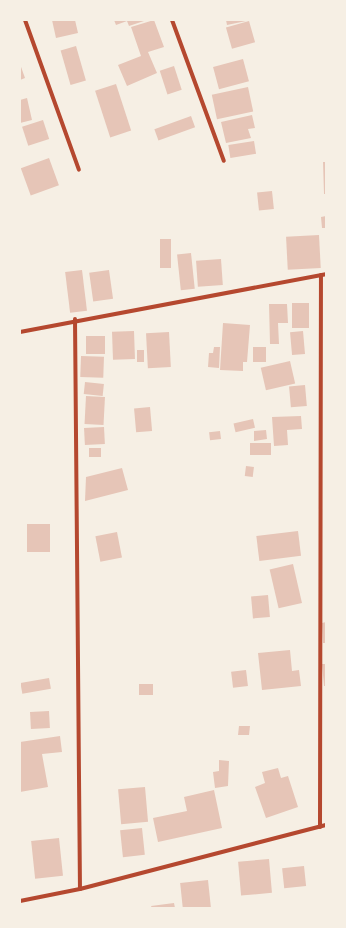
<!DOCTYPE html>
<style>
body{margin:0}
#map{position:relative;width:346px;height:928px;overflow:hidden;background:#f6efe4;font-family:"Source Sans 3",sans-serif}
div>[style]{position:absolute}
[style*='--x']{left:calc(var(--x)*1px);top:calc(var(--y)*1px);width:calc(var(--w)*1px);rotate:calc(var(--a)*1deg)}
.building>*{inset:0;background:#e6c5b7;transform-origin:0 0}
.minor>*{height:4px;margin:-2px;padding:0 2px;transform-origin:2px;border-radius:2px;background:#b5482f}
span{translate:-50% -50%;white-space:nowrap;text-align:center;line-height:1.15;-webkit-text-stroke:4px #f6efe4;paint-order:stroke}
.frame{position:absolute;inset:0;border:21px solid #f6efe4;pointer-events:none}
</style>
<div id="map">
<div class="building">
<i style="clip-path:polygon(52px 20px,75px 20px,78px 33px,56px 38px)"></i>
<i style="clip-path:polygon(114px 20px,147px 20px,129px 26px,127px 21px,116px 25px)"></i>
<i style="clip-path:polygon(154px 20px,164px 47px,148px 52px,157px 73px,127px 86px,118px 65px,141px 56px,131px 27px)"></i>
<i style="clip-path:polygon(226px 20px,246px 20px,246px 21px,227px 25px)"></i>
<i style="left:249px;top:21px;width:22px;height:24px;rotate:74deg"></i>
<i style="left:76px;top:46px;width:36px;height:16px;rotate:74deg"></i>
<i style="left:243px;top:59px;width:23px;height:31px;rotate:75deg"></i>
<i style="clip-path:polygon(20px 64px,25px 78px,20px 80px)"></i>
<i style="left:174px;top:66px;width:25px;height:15px;rotate:72deg"></i>
<i style="left:116px;top:84px;width:49px;height:22px;rotate:72deg"></i>
<i style="left:248px;top:87px;width:25px;height:37px;rotate:78deg"></i>
<i style="clip-path:polygon(27px 98px,32px 120px,20px 123px,20px 100px)"></i>
<i style="clip-path:polygon(252px 115px,255px 128px,248px 129px,251px 138px,226px 143px,221px 122px)"></i>
<i style="left:191px;top:116px;width:12px;height:39px;rotate:70deg"></i>
<i style="left:43px;top:120px;width:20px;height:22px;rotate:72deg"></i>
<i style="left:254px;top:141px;width:13px;height:26px;rotate:81deg"></i>
<i style="left:49px;top:158px;width:29px;height:30px;rotate:70deg"></i>
<i style="clip-path:polygon(323px 162px,326px 162px,326px 194px,324px 194px)"></i>
<i style="left:272px;top:191px;width:18px;height:15px;rotate:84deg"></i>
<i style="clip-path:polygon(326px 216px,326px 228px,322px 228px,321px 217px)"></i>
<i style="left:319px;top:235px;width:33px;height:33px;rotate:87deg"></i>
<i style="left:160px;top:239px;width:11px;height:29px"></i>
<i style="left:191px;top:253px;width:36px;height:14px;rotate:84deg"></i>
<i style="left:221px;top:259px;width:26px;height:25px;rotate:86deg"></i>
<i style="left:82px;top:270px;width:41px;height:17px;rotate:83deg"></i>
<i style="left:109px;top:270px;width:29px;height:20px;rotate:82deg"></i>
<i style="left:292px;top:303px;width:17px;height:25px"></i>
<i style="clip-path:polygon(269px 304px,287px 304px,288px 323px,278px 323px,279px 344px,270px 344px)"></i>
<i style="clip-path:polygon(223px 323px,250px 325px,247px 362px,243px 362px,243px 371px,220px 370px)"></i>
<i style="left:134px;top:331px;width:28px;height:22px;rotate:88deg"></i>
<i style="left:303px;top:331px;width:23px;height:13px;rotate:85deg"></i>
<i style="left:169px;top:332px;width:35px;height:23px;rotate:87deg"></i>
<i style="left:86px;top:336px;width:19px;height:18px"></i>
<i style="clip-path:polygon(214px 347px,220px 347px,219px 368px,208px 367px,209px 353px,213px 353px)"></i>
<i style="left:253px;top:347px;width:13px;height:15px"></i>
<i style="left:137px;top:350px;width:7px;height:12px"></i>
<i style="left:81px;top:356px;width:23px;height:21px;rotate:2deg"></i>
<i style="left:290px;top:361px;width:23px;height:30px;rotate:77deg"></i>
<i style="left:85px;top:382px;width:19px;height:12px;rotate:6deg"></i>
<i style="left:305px;top:385px;width:21px;height:16px;rotate:85deg"></i>
<i style="left:86px;top:396px;width:19px;height:28px;rotate:3deg"></i>
<i style="left:150px;top:407px;width:24px;height:16px;rotate:85deg"></i>
<i style="clip-path:polygon(301px 416px,302px 429px,287px 430px,288px 445px,274px 446px,272px 417px)"></i>
<i style="left:253px;top:419px;width:9px;height:20px;rotate:77deg"></i>
<i style="left:104px;top:427px;width:17px;height:20px;rotate:87deg"></i>
<i style="clip-path:polygon(266px 430px,267px 439px,254px 441px,254px 431px)"></i>
<i style="left:220px;top:431px;width:8px;height:11px;rotate:83deg"></i>
<i style="left:250px;top:443px;width:21px;height:12px"></i>
<i style="left:89px;top:448px;width:12px;height:9px"></i>
<i style="left:246px;top:466px;width:8px;height:10px;rotate:7deg"></i>
<i style="clip-path:polygon(122px 468px,128px 490px,85px 501px,86px 477px)"></i>
<i style="left:27px;top:524px;width:23px;height:28px"></i>
<i style="left:298px;top:531px;width:25px;height:42px;rotate:83deg"></i>
<i style="left:117px;top:532px;width:26px;height:22px;rotate:79deg"></i>
<i style="left:293px;top:564px;width:40px;height:24px;rotate:77deg"></i>
<i style="left:268px;top:595px;width:22px;height:17px;rotate:85deg"></i>
<i style="clip-path:polygon(326px 622px,326px 643px,323px 643px,322px 623px)"></i>
<i style="clip-path:polygon(290px 650px,292px 671px,299px 670px,301px 686px,262px 690px,258px 653px)"></i>
<i style="clip-path:polygon(322px 664px,326px 664px,326px 686px,324px 686px)"></i>
<i style="left:246px;top:670px;width:16px;height:15px;rotate:83deg"></i>
<i style="left:49px;top:678px;width:11px;height:29px;rotate:80deg"></i>
<i style="left:139px;top:684px;width:14px;height:11px"></i>
<i style="left:49px;top:711px;width:17px;height:19px;rotate:87deg"></i>
<i style="clip-path:polygon(239px 726px,250px 726px,249px 735px,238px 735px)"></i>
<i style="clip-path:polygon(60px 736px,62px 752px,42px 754px,48px 787px,20px 792px,20px 742px)"></i>
<i style="clip-path:polygon(219px 760px,229px 761px,228px 786px,215px 788px,213px 772px,219px 771px)"></i>
<i style="clip-path:polygon(278px 768px,281px 778px,288px 776px,298px 807px,266px 818px,255px 787px,265px 783px,262px 772px)"></i>
<i style="left:145px;top:787px;width:35px;height:27px;rotate:85deg"></i>
<i style="clip-path:polygon(214px 790px,222px 828px,158px 842px,153px 818px,187px 811px,184px 797px)"></i>
<i style="left:142px;top:828px;width:27px;height:22px;rotate:84deg"></i>
<i style="left:59px;top:838px;width:38px;height:28px;rotate:84deg"></i>
<i style="left:269px;top:859px;width:34px;height:31px;rotate:85deg"></i>
<i style="left:304px;top:866px;width:20px;height:22px;rotate:84deg"></i>
<i style="left:208px;top:880px;width:28px;height:28px;rotate:84deg"></i>
<i style="clip-path:polygon(174px 903px,175px 908px,152px 908px,151px 906px)"></i>
</div>
<div class="minor">
<i style="--x:25;--y:20;--w:159;--a:70.2"></i>
<i style="--x:172;--y:20;--w:150;--a:69.8"></i>
<i style="--x:75;--y:319;--w:570;--a:89.5"></i>
<i style="--x:20;--y:332;--w:311;--a:-10.7"></i>
<i style="--x:320;--y:827;--w:552;--a:-89.9"></i>
<i style="--x:20;--y:901;--w:61;--a:-11.3"></i>
<i style="--x:80;--y:889;--w:254;--a:-14.6"></i>
</div>
<div class="frame"></div>
</div>
